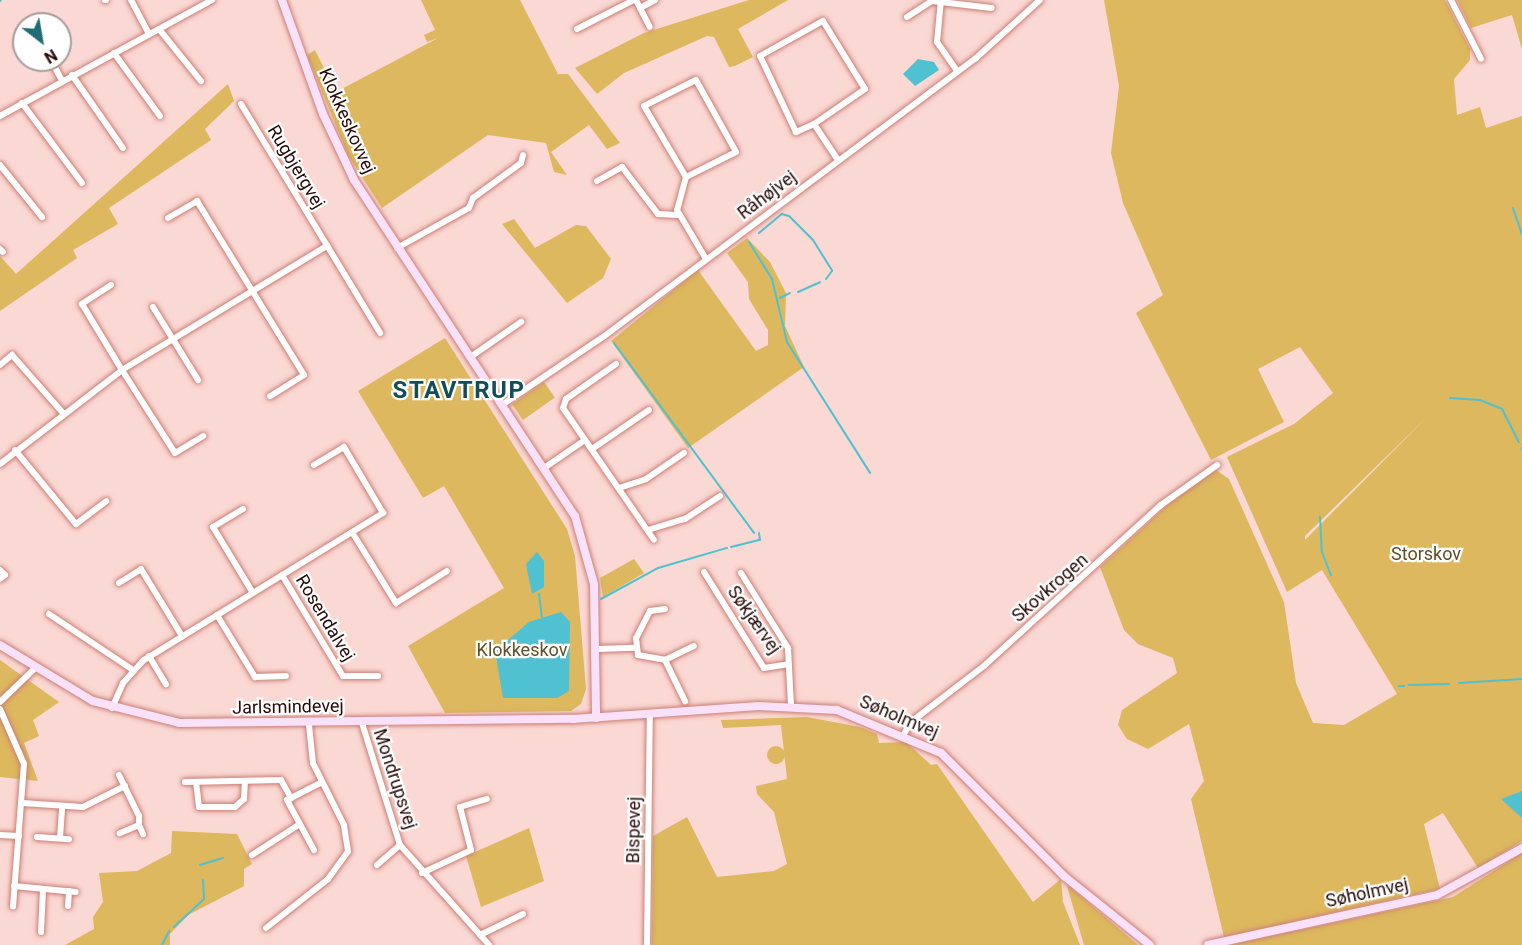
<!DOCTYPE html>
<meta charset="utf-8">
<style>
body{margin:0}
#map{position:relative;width:1522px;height:945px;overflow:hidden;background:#fad8d3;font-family:Roboto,sans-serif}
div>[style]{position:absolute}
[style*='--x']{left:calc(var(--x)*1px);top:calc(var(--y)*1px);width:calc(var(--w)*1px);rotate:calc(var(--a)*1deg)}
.green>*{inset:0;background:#ddb85e;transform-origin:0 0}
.round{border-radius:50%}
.water>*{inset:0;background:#4fc1d0}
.stream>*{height:2px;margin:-1px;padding:0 1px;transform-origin:1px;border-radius:1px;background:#4fc1d0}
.roads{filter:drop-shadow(0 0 2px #cc7e75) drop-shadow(0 0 2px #cc7e75)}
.street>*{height:6px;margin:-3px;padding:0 3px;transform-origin:3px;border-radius:3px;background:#fff}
.secondary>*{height:8px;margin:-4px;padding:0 4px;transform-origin:4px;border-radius:4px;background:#f9e1f9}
span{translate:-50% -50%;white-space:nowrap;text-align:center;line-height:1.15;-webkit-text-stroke:4.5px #fff;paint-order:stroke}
.street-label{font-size:18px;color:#260907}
.park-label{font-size:18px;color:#604e24}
.district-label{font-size:24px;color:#114e55;font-weight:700;letter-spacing:1.5px}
.north{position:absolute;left:12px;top:12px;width:60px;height:60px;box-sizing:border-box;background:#fff;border:2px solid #a89d9c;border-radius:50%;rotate:149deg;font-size:16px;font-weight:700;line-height:24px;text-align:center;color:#260907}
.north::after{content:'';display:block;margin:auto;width:21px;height:27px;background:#226c75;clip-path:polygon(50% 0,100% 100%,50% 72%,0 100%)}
</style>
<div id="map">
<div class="green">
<i style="clip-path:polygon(421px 0,520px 0,558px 74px,568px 74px,620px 143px,607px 149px,589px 125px,551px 152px,567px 175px,554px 172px,546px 143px,488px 135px,382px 208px,348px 155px,307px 55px,315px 50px,336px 92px,438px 38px,427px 42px,424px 35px,435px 30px)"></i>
<i style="clip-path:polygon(749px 0,788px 0,738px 29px,753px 57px,735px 66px,729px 67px,714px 37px,707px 36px,624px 73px,597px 94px,575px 68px,644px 33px)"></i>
<i style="clip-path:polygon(evenodd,1104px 0,1445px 0,1470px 49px,1470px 60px,1454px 79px,1457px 115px,1480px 107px,1486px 128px,1522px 116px,1522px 841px,1478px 868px,1443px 813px,1424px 824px,1440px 889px,1224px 937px,1191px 799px,1204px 781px,1189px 724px,1148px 749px,1127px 739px,1118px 725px,1122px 710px,1177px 673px,1173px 658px,1138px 644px,1124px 630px,1100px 567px,1172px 501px,1216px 470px,1229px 479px,1284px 602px,1296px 683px,1313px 723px,1344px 725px,1397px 694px,1322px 570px,1287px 592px,1227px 457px,1294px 424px,1333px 393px,1300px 347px,1258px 369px,1284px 422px,1211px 460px,1136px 313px,1163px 295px,1123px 203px,1111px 153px,1119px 86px,1104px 0,1426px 418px,1306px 539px,1305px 539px,1305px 536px,1426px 418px)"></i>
<i style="clip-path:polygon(1457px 0,1522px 0,1522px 49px,1512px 15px,1471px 28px)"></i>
<i style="clip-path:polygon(228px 84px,234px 101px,205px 129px,211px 140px,109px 208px,118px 224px,73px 250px,77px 258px,0 311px,0 256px,16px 274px)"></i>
<i style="clip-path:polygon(514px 219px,535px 248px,576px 225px,586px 226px,611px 259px,603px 278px,567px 303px,502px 224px)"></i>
<i style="clip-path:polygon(747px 238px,770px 262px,786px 293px,785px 326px,804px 367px,688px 448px,611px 341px,698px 270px,756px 351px,768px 345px,768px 330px,749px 299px,748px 282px,727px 253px)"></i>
<i style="clip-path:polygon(445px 338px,567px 529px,575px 556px,586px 689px,581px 704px,571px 711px,445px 713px,408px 646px,504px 588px,444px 486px,423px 498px,358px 391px)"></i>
<i style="left:544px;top:382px;width:19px;height:39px;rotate:55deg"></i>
<i style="clip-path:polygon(634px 559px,644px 573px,603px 597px,600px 578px)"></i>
<i style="clip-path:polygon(0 660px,59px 702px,33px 720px,39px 736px,24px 743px,38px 781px,0 777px)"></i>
<i style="clip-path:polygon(807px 717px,860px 727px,877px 734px,879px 743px,906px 742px,931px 765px,937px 764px,1033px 902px,1061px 879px,1063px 902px,1080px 945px,652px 945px,653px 836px,687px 817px,717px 877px,774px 871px,787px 864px,774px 812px,757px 794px,756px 786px,787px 779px,781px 725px,723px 728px,721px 720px)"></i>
<i class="round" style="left:767px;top:746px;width:18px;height:18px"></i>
<i style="clip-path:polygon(529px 828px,544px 881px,481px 907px,466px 856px)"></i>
<i style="clip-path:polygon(172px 831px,237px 834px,252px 864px,244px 869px,244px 886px,188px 915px,170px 934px,170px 945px,65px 945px,94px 929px,93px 917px,103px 902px,99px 873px,137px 871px,171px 853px)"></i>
<i style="clip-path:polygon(1522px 853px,1522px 945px,1230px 945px,1453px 897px)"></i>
<i style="clip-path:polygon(1067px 886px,1070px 887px,1138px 945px,1084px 945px)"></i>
</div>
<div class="water">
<i style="clip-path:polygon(918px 59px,934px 62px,939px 70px,915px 86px,903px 74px)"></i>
<i style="clip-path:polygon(537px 552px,544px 561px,544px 587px,532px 594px,526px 564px)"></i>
<i style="clip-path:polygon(561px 612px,570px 622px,569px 691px,557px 698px,503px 698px,495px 651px,529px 622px)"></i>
<i style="clip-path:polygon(1522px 791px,1522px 818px,1501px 799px)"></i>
</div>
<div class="stream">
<i style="--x:0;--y:1;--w:1;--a:-45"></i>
<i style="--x:1513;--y:208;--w:28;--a:71"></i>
<i style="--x:759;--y:233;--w:30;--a:-40"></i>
<i style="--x:782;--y:214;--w:7;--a:16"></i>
<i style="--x:789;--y:216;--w:34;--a:45"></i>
<i style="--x:813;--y:240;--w:36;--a:58"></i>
<i style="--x:832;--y:271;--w:10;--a:127"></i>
<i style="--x:749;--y:242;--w:44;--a:58.1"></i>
<i style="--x:772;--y:279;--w:65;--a:76.6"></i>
<i style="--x:787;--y:342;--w:155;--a:57.6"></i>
<i style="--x:798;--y:292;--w:24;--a:-24"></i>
<i style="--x:780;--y:298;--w:11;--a:-27"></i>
<i style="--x:614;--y:343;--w:236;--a:53.6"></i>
<i style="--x:1450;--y:398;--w:30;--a:4"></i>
<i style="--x:1480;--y:400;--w:24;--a:22"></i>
<i style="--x:1502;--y:409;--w:37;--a:63"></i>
<i style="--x:1522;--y:448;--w:1;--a:90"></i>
<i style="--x:1320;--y:517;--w:35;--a:87"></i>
<i style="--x:1322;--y:552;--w:25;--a:69"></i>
<i style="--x:731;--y:547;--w:30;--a:-14"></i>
<i style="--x:760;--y:540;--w:7;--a:-98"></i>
<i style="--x:539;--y:594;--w:23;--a:83"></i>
<i style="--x:601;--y:599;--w:65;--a:-28.5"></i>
<i style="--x:658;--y:568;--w:72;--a:-16.2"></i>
<i style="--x:1459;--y:683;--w:63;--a:-3.6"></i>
<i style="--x:1409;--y:685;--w:40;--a:-1.4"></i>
<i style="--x:1399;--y:686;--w:5;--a:0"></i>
<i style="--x:200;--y:865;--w:24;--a:-17"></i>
<i style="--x:174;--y:927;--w:41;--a:-43"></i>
<i style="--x:204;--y:899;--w:19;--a:-93"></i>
<i style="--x:162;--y:945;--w:16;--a:-63"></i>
</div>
<div class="roads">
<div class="street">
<i style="--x:105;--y:0;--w:1;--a:0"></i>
<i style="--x:131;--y:0;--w:38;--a:62"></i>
<i style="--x:636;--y:0;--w:30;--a:63"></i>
<i style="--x:941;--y:0;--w:42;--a:95.4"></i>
<i style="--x:937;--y:42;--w:35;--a:55"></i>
<i style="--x:1451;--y:0;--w:66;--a:63"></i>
<i style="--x:640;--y:8;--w:17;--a:-28"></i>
<i style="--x:907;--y:17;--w:30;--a:-33"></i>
<i style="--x:932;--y:1;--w:60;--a:6.7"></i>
<i style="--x:159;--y:29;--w:67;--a:51.1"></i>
<i style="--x:577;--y:29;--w:64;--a:-27"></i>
<i style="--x:18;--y:46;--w:7;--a:-27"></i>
<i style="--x:114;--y:53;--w:78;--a:53.9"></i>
<i style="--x:51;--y:60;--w:24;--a:62"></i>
<i style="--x:72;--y:75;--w:89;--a:55.1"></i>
<i style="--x:22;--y:103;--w:100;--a:53.1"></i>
<i style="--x:241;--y:104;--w:268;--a:58.7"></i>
<i style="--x:0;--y:116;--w:242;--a:-28.7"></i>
<i style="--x:814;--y:124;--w:20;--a:156"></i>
<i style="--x:796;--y:132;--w:84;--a:-115.3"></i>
<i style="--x:760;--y:56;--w:72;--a:-29.1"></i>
<i style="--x:823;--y:21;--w:80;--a:58.3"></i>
<i style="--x:865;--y:89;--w:62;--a:145.5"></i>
<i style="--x:814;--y:124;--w:43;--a:56.3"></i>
<i style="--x:0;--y:165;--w:67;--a:51.1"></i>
<i style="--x:686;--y:177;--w:82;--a:-120.6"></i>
<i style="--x:644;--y:106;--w:58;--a:-26.6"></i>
<i style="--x:696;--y:80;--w:82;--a:60.9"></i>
<i style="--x:736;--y:152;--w:56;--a:153.4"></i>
<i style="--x:686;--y:177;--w:34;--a:105"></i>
<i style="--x:677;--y:210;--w:57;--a:59.4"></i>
<i style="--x:597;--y:181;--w:29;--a:-29"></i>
<i style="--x:622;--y:167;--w:59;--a:52.5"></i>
<i style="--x:658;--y:214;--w:19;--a:3"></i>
<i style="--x:168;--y:218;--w:34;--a:-30"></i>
<i style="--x:197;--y:201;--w:204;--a:58.4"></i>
<i style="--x:304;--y:375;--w:40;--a:148"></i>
<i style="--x:397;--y:248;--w:82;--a:-29.1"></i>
<i style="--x:469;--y:208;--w:11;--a:-68"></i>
<i style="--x:473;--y:198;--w:59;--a:-36.1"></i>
<i style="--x:521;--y:163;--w:8;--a:-76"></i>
<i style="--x:0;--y:249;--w:4;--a:45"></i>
<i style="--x:111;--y:285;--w:35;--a:147"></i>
<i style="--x:82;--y:304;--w:77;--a:58.8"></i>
<i style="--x:122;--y:370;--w:98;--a:57.4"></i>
<i style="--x:175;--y:453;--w:33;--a:-31"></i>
<i style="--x:153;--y:307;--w:86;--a:58.3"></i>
<i style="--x:472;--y:356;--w:60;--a:-34.8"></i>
<i style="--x:616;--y:364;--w:61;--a:145"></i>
<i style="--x:566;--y:399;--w:9;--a:108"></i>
<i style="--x:563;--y:408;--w:160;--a:55.4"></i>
<i style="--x:0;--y:365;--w:16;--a:-40"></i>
<i style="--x:12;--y:355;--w:76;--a:48.7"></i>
<i style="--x:505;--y:403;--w:118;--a:-34"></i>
<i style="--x:603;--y:337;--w:466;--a:-36.8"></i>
<i style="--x:976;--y:58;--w:86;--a:-42.2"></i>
<i style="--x:592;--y:449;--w:69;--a:-34.4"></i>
<i style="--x:15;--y:450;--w:96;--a:50.5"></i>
<i style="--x:76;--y:524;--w:38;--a:-37"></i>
<i style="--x:0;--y:464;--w:154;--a:-37.6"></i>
<i style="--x:122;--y:370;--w:240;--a:-31.2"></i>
<i style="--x:547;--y:466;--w:46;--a:-34.4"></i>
<i style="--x:619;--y:488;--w:28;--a:-18"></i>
<i style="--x:646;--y:479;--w:46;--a:-34.4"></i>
<i style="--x:243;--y:509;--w:35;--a:149"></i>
<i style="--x:213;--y:527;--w:77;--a:58.8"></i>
<i style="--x:648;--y:530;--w:39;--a:-17"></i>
<i style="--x:685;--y:519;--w:42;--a:-33.3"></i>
<i style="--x:352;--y:532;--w:84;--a:58.2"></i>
<i style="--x:396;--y:603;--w:60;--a:-32.1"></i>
<i style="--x:0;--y:570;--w:7;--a:45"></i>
<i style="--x:5;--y:575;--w:6;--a:141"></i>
<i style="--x:704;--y:572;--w:113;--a:58"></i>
<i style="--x:764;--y:668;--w:25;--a:-9"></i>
<i style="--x:741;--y:573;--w:89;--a:57.9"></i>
<i style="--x:788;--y:648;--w:58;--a:87"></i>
<i style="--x:282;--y:575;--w:118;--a:58.9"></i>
<i style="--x:343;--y:676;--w:35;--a:0"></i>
<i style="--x:119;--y:583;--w:26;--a:-32"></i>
<i style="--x:141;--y:569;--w:79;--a:58.5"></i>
<i style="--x:665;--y:609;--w:15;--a:172"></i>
<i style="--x:650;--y:611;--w:30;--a:117"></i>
<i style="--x:636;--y:638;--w:17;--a:83"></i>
<i style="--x:638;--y:655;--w:27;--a:10"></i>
<i style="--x:665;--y:660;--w:32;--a:-26"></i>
<i style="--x:49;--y:614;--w:101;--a:33.7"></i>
<i style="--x:217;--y:615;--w:73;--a:58.5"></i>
<i style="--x:255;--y:677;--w:31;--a:-2"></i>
<i style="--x:597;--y:649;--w:38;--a:-2"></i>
<i style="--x:149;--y:656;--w:33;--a:59"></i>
<i style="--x:665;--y:660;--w:46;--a:64"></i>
<i style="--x:0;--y:702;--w:47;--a:-44.1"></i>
<i style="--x:112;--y:708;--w:27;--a:-66"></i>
<i style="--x:123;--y:683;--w:31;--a:-48"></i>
<i style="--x:144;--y:660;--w:281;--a:-31.6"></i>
<i style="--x:383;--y:513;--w:77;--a:-120.6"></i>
<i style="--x:344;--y:447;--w:35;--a:149"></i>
<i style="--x:0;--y:709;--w:60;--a:66.4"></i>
<i style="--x:24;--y:764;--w:143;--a:94.4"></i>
<i style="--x:362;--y:723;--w:128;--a:72.7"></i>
<i style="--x:400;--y:845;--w:134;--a:48.3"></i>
<i style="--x:904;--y:734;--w:14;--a:-60"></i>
<i style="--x:911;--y:722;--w:93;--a:-37.6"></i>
<i style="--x:985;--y:665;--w:238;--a:-42.3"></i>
<i style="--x:1161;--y:505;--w:69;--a:-35.5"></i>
<i style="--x:119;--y:775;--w:46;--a:64"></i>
<i style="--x:139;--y:816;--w:9;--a:90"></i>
<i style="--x:139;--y:825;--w:21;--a:157"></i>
<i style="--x:185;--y:782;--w:96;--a:-1.2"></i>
<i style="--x:281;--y:780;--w:21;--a:61"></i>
<i style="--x:196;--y:782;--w:25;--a:83"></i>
<i style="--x:199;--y:807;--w:36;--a:0"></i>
<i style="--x:235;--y:807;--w:12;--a:-42"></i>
<i style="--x:244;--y:799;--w:18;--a:-87"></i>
<i style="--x:22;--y:803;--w:61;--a:3.8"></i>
<i style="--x:83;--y:807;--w:47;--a:-26.6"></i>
<i style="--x:139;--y:825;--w:10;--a:66"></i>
<i style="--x:0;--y:835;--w:19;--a:3"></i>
<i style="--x:37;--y:837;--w:32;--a:4"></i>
<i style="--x:60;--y:838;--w:32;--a:-86"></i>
<i style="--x:314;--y:850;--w:57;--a:-118.4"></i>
<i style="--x:287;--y:800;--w:39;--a:-27"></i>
<i style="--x:252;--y:855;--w:57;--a:-32.9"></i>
<i style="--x:377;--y:865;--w:30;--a:-41"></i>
<i style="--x:422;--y:873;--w:54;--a:-25.1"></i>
<i style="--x:471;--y:850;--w:44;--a:-104.3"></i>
<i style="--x:460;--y:807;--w:28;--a:-17"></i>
<i style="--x:14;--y:886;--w:62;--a:5.5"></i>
<i style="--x:68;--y:906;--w:15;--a:-86"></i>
<i style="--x:266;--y:928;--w:79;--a:-38.3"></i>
<i style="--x:328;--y:879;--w:34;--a:-54"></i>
<i style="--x:348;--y:851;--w:26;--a:-99"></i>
<i style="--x:344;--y:825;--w:69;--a:-116.6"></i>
<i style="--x:313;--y:763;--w:39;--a:-96"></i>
<i style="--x:41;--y:932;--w:43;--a:-87.3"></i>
<i style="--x:480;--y:935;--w:48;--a:-26"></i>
<i style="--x:647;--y:945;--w:230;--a:-89.3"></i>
</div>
<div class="secondary">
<i style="--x:282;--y:0;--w:121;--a:70.2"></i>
<i style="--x:323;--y:114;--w:73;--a:64.8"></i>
<i style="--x:354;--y:180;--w:402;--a:56.7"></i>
<i style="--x:575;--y:516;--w:71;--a:74.4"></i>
<i style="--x:594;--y:584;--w:134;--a:89.1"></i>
<i style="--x:0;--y:645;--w:109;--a:31.1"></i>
<i style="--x:93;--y:701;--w:89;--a:14.3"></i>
<i style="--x:179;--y:723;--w:394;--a:-0.6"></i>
<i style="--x:573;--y:719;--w:186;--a:-4"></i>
<i style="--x:759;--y:706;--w:78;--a:2.9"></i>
<i style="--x:837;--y:710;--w:113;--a:22.5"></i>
<i style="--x:941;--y:753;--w:174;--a:45"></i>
<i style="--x:1064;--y:876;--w:110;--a:38.7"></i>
<i style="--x:1208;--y:945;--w:234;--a:-12.3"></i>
<i style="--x:1437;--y:895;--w:97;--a:-28.9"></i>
</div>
</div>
<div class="street-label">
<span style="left:347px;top:121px;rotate:66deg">Klokkeskovvej</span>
<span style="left:296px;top:167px;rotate:59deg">Rugbjergvej</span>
<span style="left:767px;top:195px;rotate:-37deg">Råhøjvej</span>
<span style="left:1050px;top:588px;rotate:-41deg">Skovkrogen</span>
<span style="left:325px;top:618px;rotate:59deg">Rosendalvej</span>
<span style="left:754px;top:620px;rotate:55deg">Søkjærvej</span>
<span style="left:288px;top:707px;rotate:-1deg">Jarlsmindevej</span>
<span style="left:899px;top:717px;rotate:23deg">Søholmvej</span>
<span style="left:395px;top:779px;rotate:72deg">Mondrupsvej</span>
<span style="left:634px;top:830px;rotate:-89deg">Bispevej</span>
<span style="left:1367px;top:893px;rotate:-12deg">Søholmvej</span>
</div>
<div class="park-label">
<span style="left:1426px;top:554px">Storskov</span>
<span style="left:522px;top:650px">Klokkeskov</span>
</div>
<div class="district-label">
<span style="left:459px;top:391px">STAVTRUP</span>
</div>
<div class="north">N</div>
</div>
